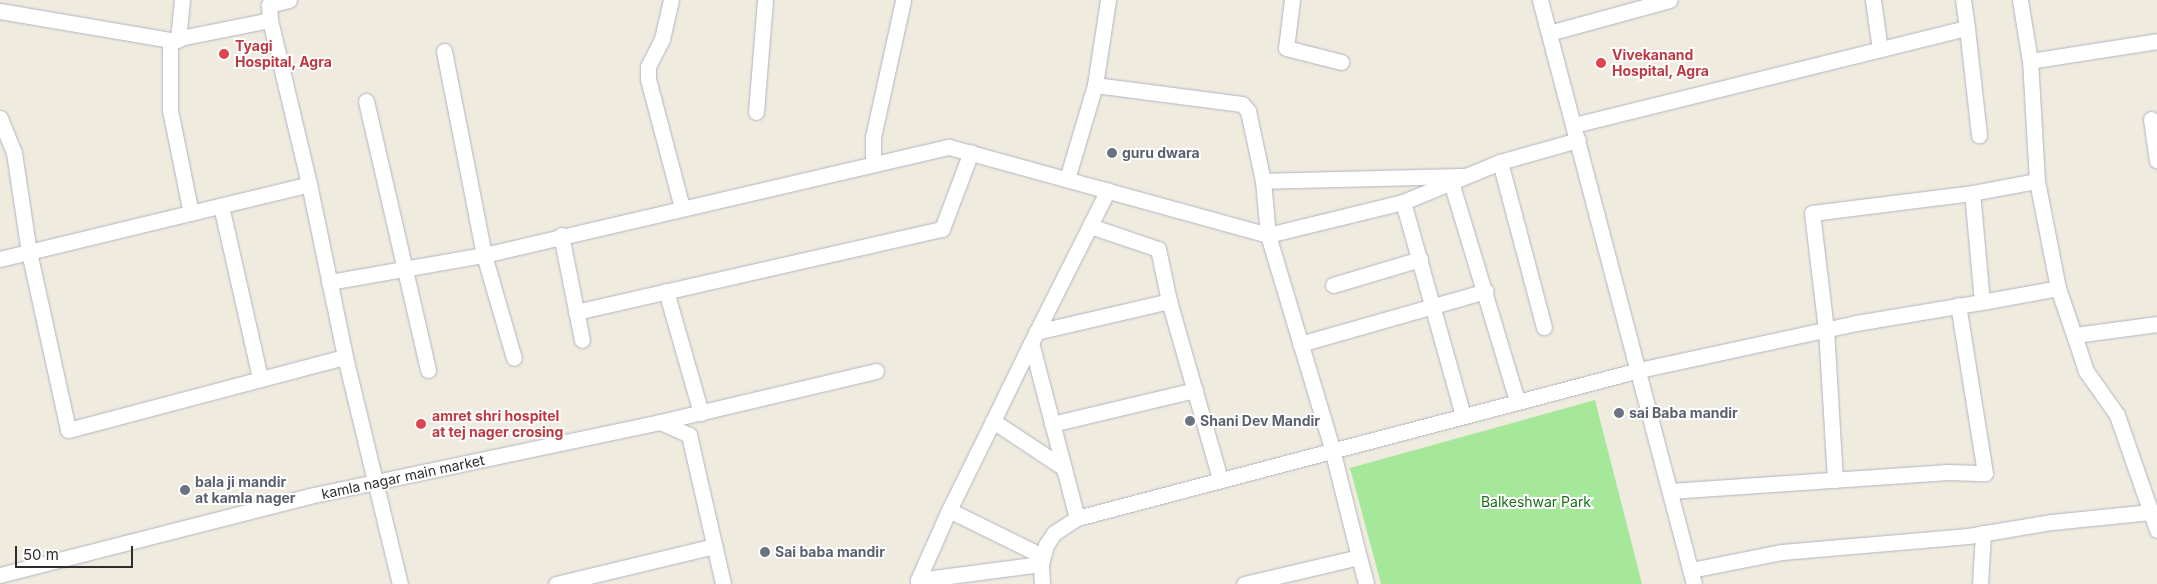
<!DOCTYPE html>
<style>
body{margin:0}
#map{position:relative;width:2157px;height:584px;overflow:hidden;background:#efebdf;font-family:Inter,sans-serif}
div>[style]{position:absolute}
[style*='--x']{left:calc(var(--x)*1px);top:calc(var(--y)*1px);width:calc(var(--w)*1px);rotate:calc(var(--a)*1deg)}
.green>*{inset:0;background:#a6e89a}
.roads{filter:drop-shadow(0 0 1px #b3b3c1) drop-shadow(0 0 1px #b3b3c1)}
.minor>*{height:15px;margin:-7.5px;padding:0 7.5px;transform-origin:7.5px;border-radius:7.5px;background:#fff}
.dots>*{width:14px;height:14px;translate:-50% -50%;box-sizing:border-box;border:2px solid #fff;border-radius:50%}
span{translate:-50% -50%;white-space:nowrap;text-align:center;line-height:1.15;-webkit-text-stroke:4px #fff;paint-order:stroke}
.health-label{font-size:14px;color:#be3a42;font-weight:700}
.left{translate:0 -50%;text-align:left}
.worship-label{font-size:14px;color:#5b616d;font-weight:700}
.street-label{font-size:14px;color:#2d2d2d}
.park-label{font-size:14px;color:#197017}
.scale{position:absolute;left:15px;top:546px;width:118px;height:22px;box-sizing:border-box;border:2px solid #2d2d2d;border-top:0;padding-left:6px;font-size:15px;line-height:18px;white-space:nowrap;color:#2d2d2d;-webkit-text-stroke:4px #fff;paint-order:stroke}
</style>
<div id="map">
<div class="green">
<i style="clip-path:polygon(1595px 400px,1642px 584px,1381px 584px,1350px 468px)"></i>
</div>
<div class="roads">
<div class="minor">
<i style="--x:289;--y:0;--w:21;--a:166"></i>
<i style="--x:269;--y:5;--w:15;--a:86"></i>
<i style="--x:270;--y:20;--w:169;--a:76.6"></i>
<i style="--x:671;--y:0;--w:40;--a:103"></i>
<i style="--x:662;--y:39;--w:31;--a:117"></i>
<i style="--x:648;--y:67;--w:12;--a:90"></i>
<i style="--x:648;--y:79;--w:133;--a:75.2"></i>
<i style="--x:1292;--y:0;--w:48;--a:97.1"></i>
<i style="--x:1286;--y:48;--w:57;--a:14.3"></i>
<i style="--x:1540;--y:0;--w:604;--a:75.23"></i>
<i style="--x:1873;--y:0;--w:50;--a:82"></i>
<i style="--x:2020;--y:0;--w:62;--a:80.7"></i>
<i style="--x:0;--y:11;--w:172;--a:9.7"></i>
<i style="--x:170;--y:40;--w:102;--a:-11.3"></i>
<i style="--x:1967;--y:28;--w:108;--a:83.6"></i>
<i style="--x:1549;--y:33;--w:125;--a:-15.3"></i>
<i style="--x:170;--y:40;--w:70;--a:90"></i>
<i style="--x:170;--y:110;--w:105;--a:78.5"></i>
<i style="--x:178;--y:40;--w:40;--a:-84.3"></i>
<i style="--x:444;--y:51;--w:208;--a:78.9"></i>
<i style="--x:484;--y:255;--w:107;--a:73.8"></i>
<i style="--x:1095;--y:85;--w:148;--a:7.4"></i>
<i style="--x:1242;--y:104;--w:9;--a:49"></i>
<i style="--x:1248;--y:111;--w:72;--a:77.9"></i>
<i style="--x:366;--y:101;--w:276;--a:77"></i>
<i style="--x:756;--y:112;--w:112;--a:-85.4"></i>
<i style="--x:0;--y:118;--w:38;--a:68"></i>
<i style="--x:14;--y:153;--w:100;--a:81.4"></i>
<i style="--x:29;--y:252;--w:182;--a:77.6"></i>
<i style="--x:68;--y:430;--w:286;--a:-14.8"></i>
<i style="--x:2151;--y:119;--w:42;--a:81.9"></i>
<i style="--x:1574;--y:125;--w:405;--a:-13.9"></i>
<i style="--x:1967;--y:28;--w:28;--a:-98"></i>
<i style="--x:1500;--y:162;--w:171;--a:75.1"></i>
<i style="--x:873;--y:164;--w:27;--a:-90"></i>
<i style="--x:873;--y:137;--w:140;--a:-77.6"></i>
<i style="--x:1463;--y:176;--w:200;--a:178.6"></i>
<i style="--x:1263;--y:181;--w:54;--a:84.7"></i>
<i style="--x:1268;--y:235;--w:139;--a:-13.7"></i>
<i style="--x:1403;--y:202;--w:105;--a:-22.4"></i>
<i style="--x:1500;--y:162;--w:81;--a:-15.8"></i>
<i style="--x:1067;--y:179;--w:98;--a:-73.4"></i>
<i style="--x:1095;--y:85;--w:86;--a:-81.3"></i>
<i style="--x:2037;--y:181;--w:120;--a:-93.3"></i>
<i style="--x:2030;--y:61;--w:129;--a:-8.9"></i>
<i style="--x:1451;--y:182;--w:229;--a:73.2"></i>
<i style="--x:1403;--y:202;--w:221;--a:74.3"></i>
<i style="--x:221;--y:206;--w:176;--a:77.2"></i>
<i style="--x:561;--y:235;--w:107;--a:78.7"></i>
<i style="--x:0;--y:259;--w:318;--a:-13.6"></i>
<i style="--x:309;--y:184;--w:177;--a:78.2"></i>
<i style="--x:345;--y:357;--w:234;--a:76.4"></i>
<i style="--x:329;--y:282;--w:157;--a:-9.9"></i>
<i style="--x:484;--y:255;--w:477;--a:-13.1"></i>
<i style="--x:949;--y:147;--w:331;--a:15.4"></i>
<i style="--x:1268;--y:235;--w:223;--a:73.3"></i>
<i style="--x:1332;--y:449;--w:111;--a:76"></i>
<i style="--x:1359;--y:557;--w:118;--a:166.8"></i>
<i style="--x:1333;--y:285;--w:91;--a:-16.6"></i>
<i style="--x:666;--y:291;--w:127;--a:74"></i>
<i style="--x:1169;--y:301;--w:185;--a:74"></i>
<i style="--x:1982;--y:302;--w:77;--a:-10.4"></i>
<i style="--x:576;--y:312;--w:375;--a:-12.8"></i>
<i style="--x:942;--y:229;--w:82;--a:-69.4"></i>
<i style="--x:1036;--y:332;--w:137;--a:-13.1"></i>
<i style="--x:1169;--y:301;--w:53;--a:-101.9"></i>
<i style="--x:1158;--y:249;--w:72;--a:-161.3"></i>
<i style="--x:2075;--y:335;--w:83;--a:-7.6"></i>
<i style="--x:1031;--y:343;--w:87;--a:116"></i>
<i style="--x:993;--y:421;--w:85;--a:33.5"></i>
<i style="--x:1300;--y:344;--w:193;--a:-15.9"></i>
<i style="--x:993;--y:421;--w:99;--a:116.3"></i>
<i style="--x:949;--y:510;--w:104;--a:26.3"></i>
<i style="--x:660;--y:422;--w:222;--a:-13.3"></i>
<i style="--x:1052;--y:424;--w:147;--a:-13.4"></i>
<i style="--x:1835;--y:480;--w:150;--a:-93.4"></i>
<i style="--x:1826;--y:330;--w:118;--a:-96.8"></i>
<i style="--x:1812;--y:213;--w:161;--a:-7.1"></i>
<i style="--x:1972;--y:193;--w:66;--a:-10.5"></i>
<i style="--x:2037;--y:181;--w:109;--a:78.9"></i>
<i style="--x:2058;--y:288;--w:72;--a:71.3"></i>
<i style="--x:2081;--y:356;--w:16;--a:72"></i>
<i style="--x:2086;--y:371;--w:54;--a:54.8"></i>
<i style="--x:2117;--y:415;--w:122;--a:70.8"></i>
<i style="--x:1670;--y:491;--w:279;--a:-3.9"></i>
<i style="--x:1948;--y:472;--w:37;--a:2"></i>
<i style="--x:1985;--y:473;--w:170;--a:-99.1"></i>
<i style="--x:949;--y:510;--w:77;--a:113.9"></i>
<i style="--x:918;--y:580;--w:124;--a:-7.4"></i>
<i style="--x:1077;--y:518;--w:181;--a:-104.7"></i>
<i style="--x:1031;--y:343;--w:171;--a:-63.3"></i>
<i style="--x:1359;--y:557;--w:28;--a:75"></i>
<i style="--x:1691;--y:570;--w:93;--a:-11.2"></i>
<i style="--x:1782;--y:552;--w:187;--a:-4.9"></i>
<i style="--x:1968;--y:536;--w:85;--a:-9.5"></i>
<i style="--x:2052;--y:522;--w:99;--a:-5.8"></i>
<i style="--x:0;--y:575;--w:319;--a:-14.3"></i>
<i style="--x:309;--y:496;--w:359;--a:-11.9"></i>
<i style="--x:660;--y:422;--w:32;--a:24"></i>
<i style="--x:689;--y:435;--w:153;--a:77.1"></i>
<i style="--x:556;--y:584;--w:163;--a:-13.5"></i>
<i style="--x:1042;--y:584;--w:20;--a:-93"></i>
<i style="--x:1041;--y:564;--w:20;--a:-75"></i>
<i style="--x:1046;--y:545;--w:14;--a:-56"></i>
<i style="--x:1054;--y:533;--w:27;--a:-33"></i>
<i style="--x:1077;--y:518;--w:581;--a:-14.75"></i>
<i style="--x:1639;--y:370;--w:222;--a:-12.2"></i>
<i style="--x:1856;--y:323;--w:128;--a:-9.5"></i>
<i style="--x:1982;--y:302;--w:109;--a:-95.2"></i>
<i style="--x:1980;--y:584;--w:51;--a:-86.6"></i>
</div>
</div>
<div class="dots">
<i style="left:224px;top:54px;background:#e0444e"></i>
<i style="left:1601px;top:63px;background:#e0444e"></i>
<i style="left:1112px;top:153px;background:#6b7280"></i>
<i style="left:1619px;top:413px;background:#6b7280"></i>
<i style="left:1190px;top:421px;background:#6b7280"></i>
<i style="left:421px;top:424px;background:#e0444e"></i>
<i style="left:185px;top:490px;background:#6b7280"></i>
<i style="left:765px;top:552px;background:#6b7280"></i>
</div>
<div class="health-label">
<span class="left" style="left:235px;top:54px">Tyagi<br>Hospital, Agra</span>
<span class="left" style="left:1612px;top:63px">Vivekanand<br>Hospital, Agra</span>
<span class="left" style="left:432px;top:424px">amret shri hospitel<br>at tej nager crosing</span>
</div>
<div class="worship-label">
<span class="left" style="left:1122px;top:153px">guru dwara</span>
<span class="left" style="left:1629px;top:413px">sai Baba mandir</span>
<span class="left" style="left:1200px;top:421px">Shani Dev Mandir</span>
<span class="left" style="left:195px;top:490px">bala ji mandir<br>at kamla nager</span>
<span class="left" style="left:775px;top:552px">Sai baba mandir</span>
</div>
<div class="street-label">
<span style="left:403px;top:477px;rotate:-12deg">kamla nagar main market</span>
</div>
<div class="park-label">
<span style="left:1536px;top:502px">Balkeshwar Park</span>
</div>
<div class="scale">50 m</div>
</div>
